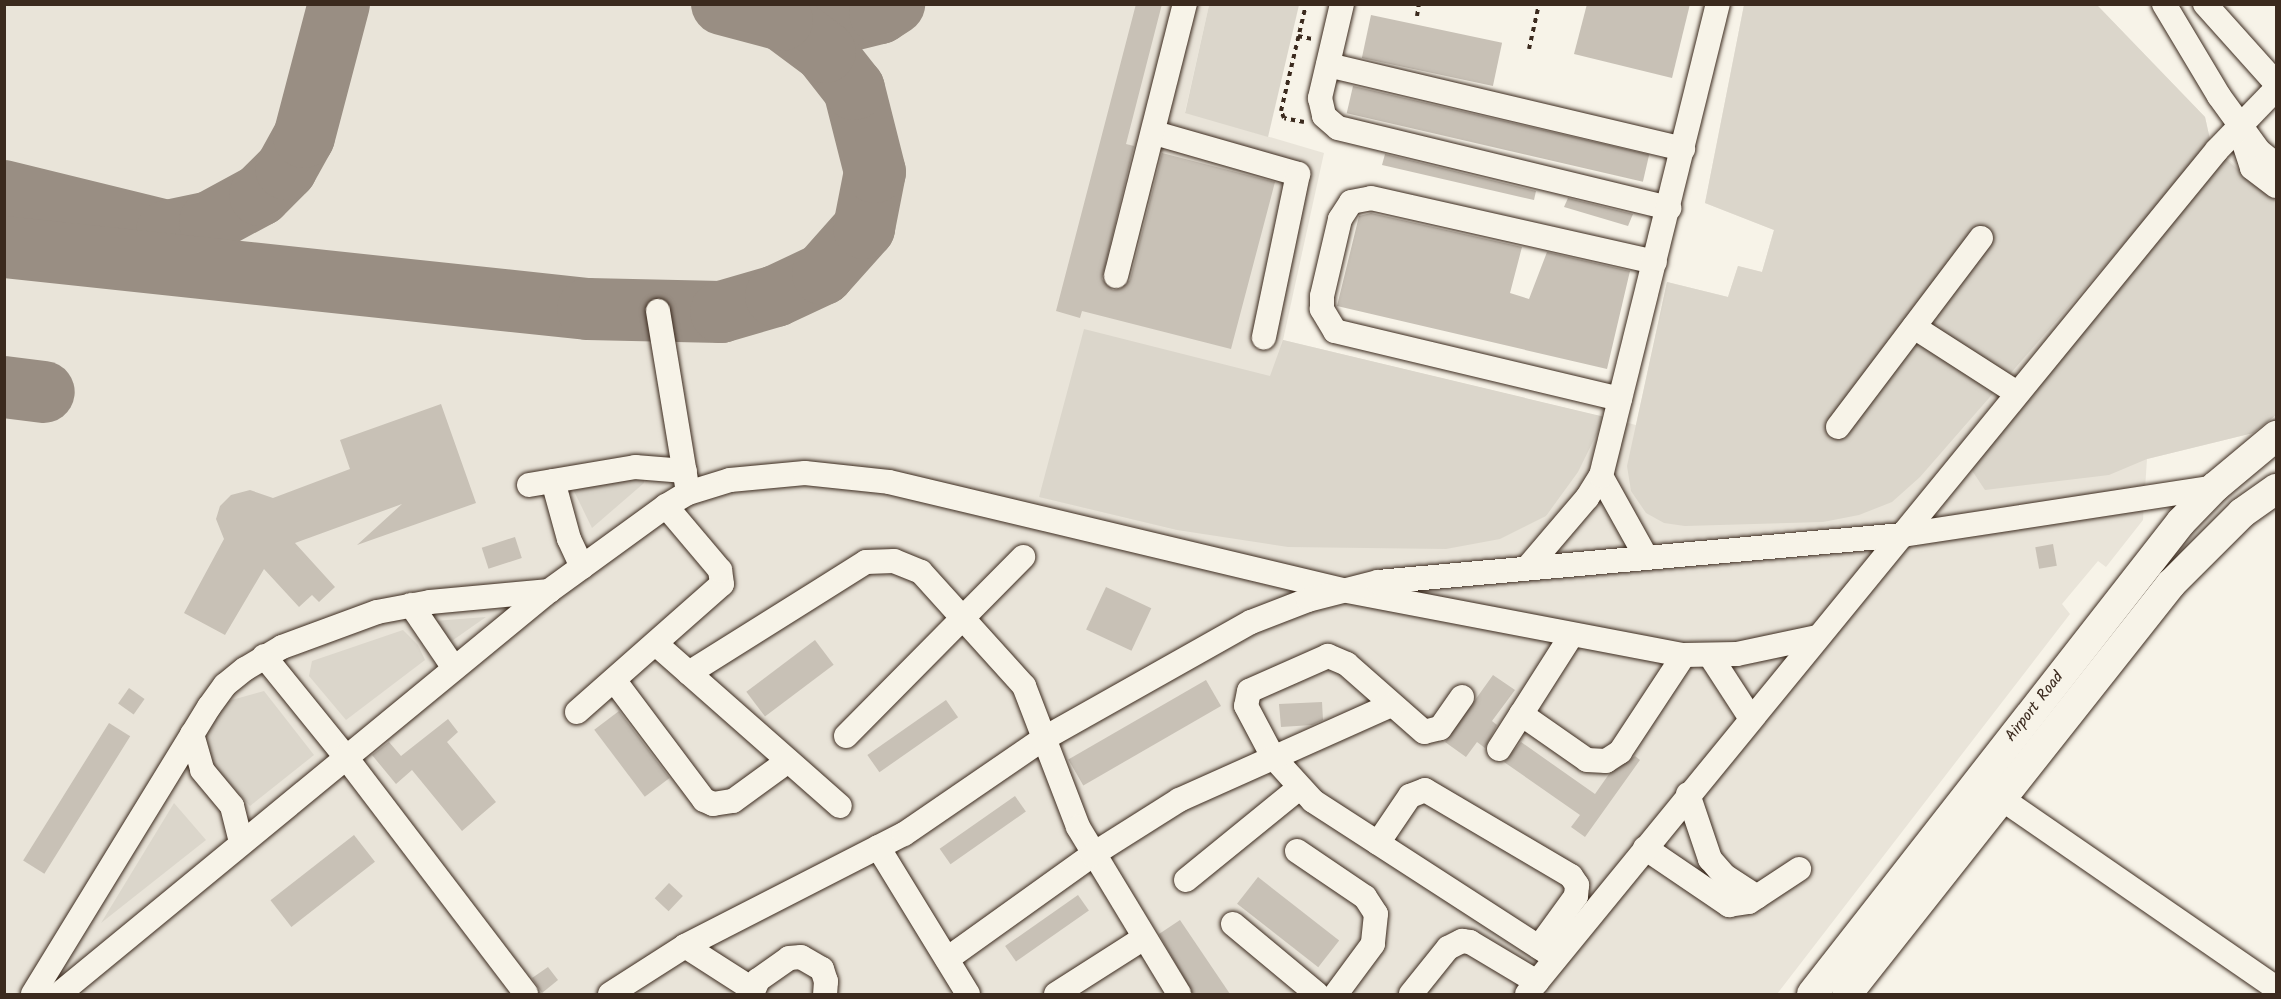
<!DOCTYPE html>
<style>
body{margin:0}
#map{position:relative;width:2281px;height:999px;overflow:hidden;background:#f7f3e8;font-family:Kalam,sans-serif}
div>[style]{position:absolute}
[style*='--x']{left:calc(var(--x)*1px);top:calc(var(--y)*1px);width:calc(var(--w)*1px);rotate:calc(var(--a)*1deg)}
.built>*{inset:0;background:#e9e4d9}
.green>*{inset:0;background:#dbd6cb}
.taxiway>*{height:62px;margin:-31px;padding:0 31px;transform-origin:31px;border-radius:31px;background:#998e83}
.building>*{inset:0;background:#c8c1b6;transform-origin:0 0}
.path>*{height:4px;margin-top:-2px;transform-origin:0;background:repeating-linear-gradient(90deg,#3b2a1e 0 4.5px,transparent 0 9px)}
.roads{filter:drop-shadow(0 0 2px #3b2a1e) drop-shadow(0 0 2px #3b2a1e)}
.minor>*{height:24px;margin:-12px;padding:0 12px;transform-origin:12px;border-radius:12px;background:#f7f3e8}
.major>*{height:30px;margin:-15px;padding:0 15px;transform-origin:15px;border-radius:15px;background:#f7f3e8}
span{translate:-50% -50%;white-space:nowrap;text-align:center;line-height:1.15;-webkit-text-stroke:4.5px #f7f3e8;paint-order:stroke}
.street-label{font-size:16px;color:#3b2a1e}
.frame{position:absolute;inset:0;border:6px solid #3b2a1e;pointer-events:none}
</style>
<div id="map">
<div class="built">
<i style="clip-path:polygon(5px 5px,1209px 5px,1185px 112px,1324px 153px,1283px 340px,1636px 425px,1667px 282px,1728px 297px,1738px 266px,1762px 272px,1774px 230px,1705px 203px,1744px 5px,2097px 5px,2205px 117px,2211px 144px,2276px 201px,2276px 415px,2253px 433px,2147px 459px,2143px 520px,2106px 567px,2098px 561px,2062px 604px,2070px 614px,1777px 994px,5px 994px)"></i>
</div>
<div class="green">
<i style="clip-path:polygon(1209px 5px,1299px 5px,1268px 137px,1185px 113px)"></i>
<i style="clip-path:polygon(1744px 5px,2097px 5px,2205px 117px,2211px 144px,1920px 477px,1892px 502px,1859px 515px,1823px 522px,1685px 526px,1664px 523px,1646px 513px,1631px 491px,1627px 466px,1667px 282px,1728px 297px,1738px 266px,1762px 272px,1774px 230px,1705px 203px)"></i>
<i style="clip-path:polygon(2224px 158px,2276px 201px,2276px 415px,2253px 433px,2147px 459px,2109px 475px,1985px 490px,1969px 466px)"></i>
<i style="clip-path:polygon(1084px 329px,1270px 376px,1283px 340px,1605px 417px,1578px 472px,1546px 516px,1500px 539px,1446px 549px,1288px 547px,1177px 530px,1039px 497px)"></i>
<i style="clip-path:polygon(644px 474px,644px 483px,592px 528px,571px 485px)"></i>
<i style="clip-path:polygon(486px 617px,446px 645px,434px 621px)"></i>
<i style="clip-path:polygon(403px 630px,418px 645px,425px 660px,346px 720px,309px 676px,312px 661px)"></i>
<i style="clip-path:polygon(264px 691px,314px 755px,250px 806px,199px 749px,217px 704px)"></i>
<i style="clip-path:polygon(174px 803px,206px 840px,101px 923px)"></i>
</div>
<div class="taxiway">
<i style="--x:782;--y:20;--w:46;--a:7.4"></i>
<i style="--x:828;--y:26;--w:54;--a:-14"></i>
<i style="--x:880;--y:13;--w:17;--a:-33"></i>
<i style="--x:4;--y:191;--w:168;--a:13.8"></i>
<i style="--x:167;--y:231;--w:44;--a:-11.8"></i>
<i style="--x:210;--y:222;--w:57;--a:-28.4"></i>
<i style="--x:260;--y:195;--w:37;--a:-45"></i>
<i style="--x:286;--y:169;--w:37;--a:-61"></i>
<i style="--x:304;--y:137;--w:138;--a:-75.3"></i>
<i style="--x:4;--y:247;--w:587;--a:6.06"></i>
<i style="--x:588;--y:309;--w:133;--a:1.3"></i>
<i style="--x:721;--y:312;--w:57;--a:-16.2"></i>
<i style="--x:776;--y:296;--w:52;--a:-25.1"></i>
<i style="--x:823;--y:274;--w:62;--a:-48.3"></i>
<i style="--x:864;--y:228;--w:57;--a:-78.9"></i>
<i style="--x:875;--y:172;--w:86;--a:-104.2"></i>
<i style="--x:854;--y:89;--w:47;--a:-128.1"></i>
<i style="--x:825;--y:52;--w:54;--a:-143.3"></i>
<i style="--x:782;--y:20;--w:62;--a:-165.1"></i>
<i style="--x:4;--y:387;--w:40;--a:7.1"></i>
</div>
<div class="building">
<i style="clip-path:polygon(1136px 4px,1162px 4px,1126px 144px,1134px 146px,1102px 279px,1113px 290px,1120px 289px,1130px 280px,1162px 153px,1275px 182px,1231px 349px,1082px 311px,1080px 318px,1056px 311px)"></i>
<i style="clip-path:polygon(1587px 4px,1690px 4px,1672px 78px,1574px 54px)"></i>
<i style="left:1371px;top:15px;width:134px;height:44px;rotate:12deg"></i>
<i style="left:1353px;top:86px;width:304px;height:28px;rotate:13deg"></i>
<i style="clip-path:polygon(1385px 154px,1536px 191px,1534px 200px,1382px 165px)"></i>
<i style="clip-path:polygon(1568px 198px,1633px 214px,1628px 226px,1564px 207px)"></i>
<i style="clip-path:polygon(1371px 213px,1522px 247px,1510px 293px,1529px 299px,1547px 252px,1630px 271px,1607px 369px,1337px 306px,1359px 216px)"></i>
<i style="clip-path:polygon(441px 404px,476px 503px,357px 545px,402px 504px,295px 543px,335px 587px,319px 602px,312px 595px,299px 607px,264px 569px,225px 635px,184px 613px,224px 539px,216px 519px,220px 506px,231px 495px,250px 490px,273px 498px,350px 469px,340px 440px)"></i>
<i style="left:515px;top:537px;width:22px;height:35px;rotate:72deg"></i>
<i style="left:2053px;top:544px;width:22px;height:18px;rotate:80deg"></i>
<i style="left:1106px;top:587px;width:50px;height:47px;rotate:25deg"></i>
<i style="left:815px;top:640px;width:31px;height:86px;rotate:53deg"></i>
<i style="clip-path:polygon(1493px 675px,1515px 690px,1492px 721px,1497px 725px,1485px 748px,1477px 742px,1466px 757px,1445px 742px)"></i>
<i style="left:1206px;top:680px;width:30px;height:159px;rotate:60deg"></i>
<i style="left:129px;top:688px;width:19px;height:19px;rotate:35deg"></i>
<i style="left:946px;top:700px;width:21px;height:96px;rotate:55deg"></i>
<i style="clip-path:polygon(1322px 702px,1323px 720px,1312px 725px,1281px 727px,1279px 704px)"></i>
<i style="left:619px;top:711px;width:84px;height:31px;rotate:53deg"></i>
<i style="clip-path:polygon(448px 719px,458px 732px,447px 742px,496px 802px,462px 831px,412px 770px,396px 784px,372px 755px,389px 742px,401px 756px)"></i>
<i style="left:109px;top:723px;width:25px;height:162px;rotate:32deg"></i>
<i style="clip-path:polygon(1521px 742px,1595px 794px,1609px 774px,1635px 756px,1640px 760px,1585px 837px,1571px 827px,1580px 815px,1504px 762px)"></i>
<i style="left:1015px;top:796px;width:19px;height:92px;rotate:55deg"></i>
<i style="left:354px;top:835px;width:34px;height:106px;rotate:52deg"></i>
<i style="left:1258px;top:877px;width:103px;height:34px;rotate:38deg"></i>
<i style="left:669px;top:883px;width:19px;height:21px;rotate:43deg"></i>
<i style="left:1078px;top:895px;width:19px;height:89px;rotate:55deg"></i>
<i style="clip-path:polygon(1180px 920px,1230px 994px,1193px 994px,1159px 934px)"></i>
<i style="clip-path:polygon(548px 967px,558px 980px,542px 993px,532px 978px)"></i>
</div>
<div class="path">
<i style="--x:1417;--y:16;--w:12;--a:-81"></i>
<i style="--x:1298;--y:36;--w:14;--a:12"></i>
<i style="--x:1529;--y:49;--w:46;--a:-77.5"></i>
<i style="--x:1304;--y:122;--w:20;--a:-169"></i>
<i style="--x:1284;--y:118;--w:8;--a:-113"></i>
<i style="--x:1281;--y:111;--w:110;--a:-76.8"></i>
</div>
<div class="roads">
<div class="minor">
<i style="--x:1342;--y:4;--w:97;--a:103.2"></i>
<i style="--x:1320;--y:98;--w:18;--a:77"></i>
<i style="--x:1324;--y:116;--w:18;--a:41"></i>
<i style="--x:1338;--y:128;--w:341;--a:13.6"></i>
<i style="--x:2164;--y:4;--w:107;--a:59.1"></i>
<i style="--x:2219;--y:96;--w:68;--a:54"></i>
<i style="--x:2259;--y:151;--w:22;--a:39"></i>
<i style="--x:2205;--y:4;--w:106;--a:48.1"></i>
<i style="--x:1328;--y:65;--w:365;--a:13.3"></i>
<i style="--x:1155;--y:133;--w:149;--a:16"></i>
<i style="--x:1298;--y:174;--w:167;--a:101.8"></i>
<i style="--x:2243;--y:140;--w:29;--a:72"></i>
<i style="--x:2252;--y:168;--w:30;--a:37"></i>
<i style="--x:1116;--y:276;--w:281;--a:-75.8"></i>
<i style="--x:658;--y:311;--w:184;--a:80.6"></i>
<i style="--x:1914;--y:327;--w:122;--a:32.7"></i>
<i style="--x:1620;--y:399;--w:293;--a:-166.6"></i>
<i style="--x:1335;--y:331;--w:26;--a:-121"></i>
<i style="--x:1322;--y:309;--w:13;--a:-90"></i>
<i style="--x:1322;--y:296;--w:79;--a:-76.8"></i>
<i style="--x:1340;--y:219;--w:20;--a:-57"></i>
<i style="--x:1351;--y:202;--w:20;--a:-11"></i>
<i style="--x:1371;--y:198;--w:291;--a:12.7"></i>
<i style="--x:1838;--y:427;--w:237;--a:-52.9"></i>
<i style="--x:1601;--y:476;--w:93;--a:60.9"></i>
<i style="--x:553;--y:481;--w:60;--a:74.6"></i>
<i style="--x:569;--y:539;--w:31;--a:65"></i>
<i style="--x:529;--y:485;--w:108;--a:-9.6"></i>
<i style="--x:635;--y:467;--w:50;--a:4.6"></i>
<i style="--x:1528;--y:567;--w:91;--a:-49.5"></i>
<i style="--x:1587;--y:498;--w:26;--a:-58"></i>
<i style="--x:1601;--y:476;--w:486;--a:-76.1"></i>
<i style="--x:411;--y:605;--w:76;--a:55.7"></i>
<i style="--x:656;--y:644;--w:245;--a:41.4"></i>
<i style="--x:264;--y:656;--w:129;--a:51"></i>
<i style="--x:345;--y:756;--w:299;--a:52.7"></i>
<i style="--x:1711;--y:657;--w:72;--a:57"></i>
<i style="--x:689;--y:673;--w:209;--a:-32.1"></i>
<i style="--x:866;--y:562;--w:28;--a:-2"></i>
<i style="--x:894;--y:561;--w:29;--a:22"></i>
<i style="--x:921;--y:572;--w:154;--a:47.9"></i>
<i style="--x:1024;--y:686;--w:151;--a:69"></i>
<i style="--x:1078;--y:827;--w:195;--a:58.8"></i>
<i style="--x:614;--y:680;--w:150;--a:53.1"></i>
<i style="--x:704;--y:800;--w:10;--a:24"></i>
<i style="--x:713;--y:804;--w:20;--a:-9"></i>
<i style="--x:733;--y:801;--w:68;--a:-36"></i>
<i style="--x:1462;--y:697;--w:38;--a:125"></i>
<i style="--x:1440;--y:728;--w:16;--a:166"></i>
<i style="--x:1424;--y:732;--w:103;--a:-138.6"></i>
<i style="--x:1347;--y:664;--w:21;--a:-157"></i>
<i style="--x:1328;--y:656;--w:86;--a:156.1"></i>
<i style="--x:1249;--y:691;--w:15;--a:101"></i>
<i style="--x:1246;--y:706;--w:58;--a:62.1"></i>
<i style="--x:1273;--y:757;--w:59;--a:47.7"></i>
<i style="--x:1313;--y:801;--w:289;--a:32.9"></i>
<i style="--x:577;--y:712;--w:193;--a:-41.4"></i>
<i style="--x:722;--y:584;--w:14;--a:-98"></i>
<i style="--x:720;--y:570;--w:84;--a:-130.2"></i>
<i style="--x:1521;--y:714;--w:80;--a:34.9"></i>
<i style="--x:1587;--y:760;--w:19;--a:3"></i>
<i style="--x:1606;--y:761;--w:17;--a:-33"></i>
<i style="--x:1620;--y:752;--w:116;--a:-56.6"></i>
<i style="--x:192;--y:734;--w:37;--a:74"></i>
<i style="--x:202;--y:770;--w:47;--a:50.2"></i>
<i style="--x:232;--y:806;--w:38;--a:76"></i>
<i style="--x:846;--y:736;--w:252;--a:-45.3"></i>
<i style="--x:1499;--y:749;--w:134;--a:-57.5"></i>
<i style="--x:1688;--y:794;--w:69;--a:71.3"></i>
<i style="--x:1710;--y:859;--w:23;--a:49"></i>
<i style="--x:1725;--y:876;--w:38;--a:33"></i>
<i style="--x:2002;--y:799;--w:333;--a:34.6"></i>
<i style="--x:1378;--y:843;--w:57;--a:-55.8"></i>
<i style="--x:1410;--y:796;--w:16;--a:-22"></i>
<i style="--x:1425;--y:790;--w:169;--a:30.5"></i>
<i style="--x:1571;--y:876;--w:11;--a:56"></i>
<i style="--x:1577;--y:885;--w:11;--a:95"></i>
<i style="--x:1576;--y:896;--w:63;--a:126"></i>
<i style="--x:878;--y:847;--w:172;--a:58.5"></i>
<i style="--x:1645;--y:848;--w:102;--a:34.2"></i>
<i style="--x:1729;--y:905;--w:20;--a:-9"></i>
<i style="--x:1749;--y:902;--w:60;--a:-33.4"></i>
<i style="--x:1297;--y:851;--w:82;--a:34.1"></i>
<i style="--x:1365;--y:897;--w:20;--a:57"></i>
<i style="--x:1376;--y:914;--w:30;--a:96"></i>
<i style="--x:1373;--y:944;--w:62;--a:126.5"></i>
<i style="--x:1186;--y:880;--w:144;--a:-39.1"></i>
<i style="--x:1233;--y:924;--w:109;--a:39.8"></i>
<i style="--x:685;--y:946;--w:80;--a:32.7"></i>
<i style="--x:947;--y:959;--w:178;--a:-35.6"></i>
<i style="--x:1092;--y:855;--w:103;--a:-32.3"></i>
<i style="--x:1179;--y:800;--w:232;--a:-24.1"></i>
<i style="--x:33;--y:994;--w:337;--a:-58.5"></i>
<i style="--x:209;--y:707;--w:27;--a:-54"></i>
<i style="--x:225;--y:685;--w:26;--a:-39"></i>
<i style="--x:245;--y:669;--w:43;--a:-30.7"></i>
<i style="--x:282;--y:647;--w:101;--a:-20.2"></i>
<i style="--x:377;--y:612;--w:54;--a:-10.7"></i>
<i style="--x:430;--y:602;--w:120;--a:-5.3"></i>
<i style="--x:59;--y:994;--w:634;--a:-39.44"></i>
<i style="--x:549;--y:591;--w:145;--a:-36"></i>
<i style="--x:666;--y:506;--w:26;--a:-31"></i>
<i style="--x:688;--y:493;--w:44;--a:-17.2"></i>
<i style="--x:730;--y:480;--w:75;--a:-5.3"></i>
<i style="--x:805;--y:473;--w:84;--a:6.1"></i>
<i style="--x:889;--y:482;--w:466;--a:13.4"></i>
<i style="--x:1342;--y:590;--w:348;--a:10.8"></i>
<i style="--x:1684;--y:655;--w:53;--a:-1.1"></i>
<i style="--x:1737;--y:654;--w:82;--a:-12"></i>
<i style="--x:610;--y:994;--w:89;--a:-32.6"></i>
<i style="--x:685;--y:946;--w:246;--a:-27.1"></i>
<i style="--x:904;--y:834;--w:168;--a:-34.4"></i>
<i style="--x:1043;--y:739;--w:239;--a:-29.4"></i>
<i style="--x:1251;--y:622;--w:61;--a:-21.1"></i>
<i style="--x:1308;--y:600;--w:72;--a:-14.4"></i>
<i style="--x:1378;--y:582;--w:527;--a:-5.12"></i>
<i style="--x:1903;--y:535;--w:316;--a:-8.7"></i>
<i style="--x:752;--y:994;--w:15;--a:-67"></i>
<i style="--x:758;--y:980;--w:38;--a:-35"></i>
<i style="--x:789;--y:958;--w:12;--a:-5"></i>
<i style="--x:801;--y:957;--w:24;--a:30"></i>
<i style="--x:822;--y:969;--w:13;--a:72"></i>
<i style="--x:826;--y:981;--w:13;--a:94"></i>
<i style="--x:1056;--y:994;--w:104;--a:-32.5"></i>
<i style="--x:1411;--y:994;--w:59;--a:-51.2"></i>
<i style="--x:1448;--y:948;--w:16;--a:-27"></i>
<i style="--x:1462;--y:941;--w:8;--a:7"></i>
<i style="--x:1470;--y:942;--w:78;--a:30.8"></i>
<i style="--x:1527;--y:994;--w:1090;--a:-50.73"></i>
<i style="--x:2217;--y:150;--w:85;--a:-46"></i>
</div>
<div class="major">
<i style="--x:1812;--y:994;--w:599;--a:-51.98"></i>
<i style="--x:2181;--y:522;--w:49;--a:-45.8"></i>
<i style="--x:2215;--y:487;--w:80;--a:-39.9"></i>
<i style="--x:1847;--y:994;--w:523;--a:-51.68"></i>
<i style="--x:2171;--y:584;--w:100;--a:-45"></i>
<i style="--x:2242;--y:513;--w:42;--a:-35.2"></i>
</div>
</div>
<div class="street-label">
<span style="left:2035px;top:707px;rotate:-52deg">Airport Road</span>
</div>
<div class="frame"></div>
</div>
